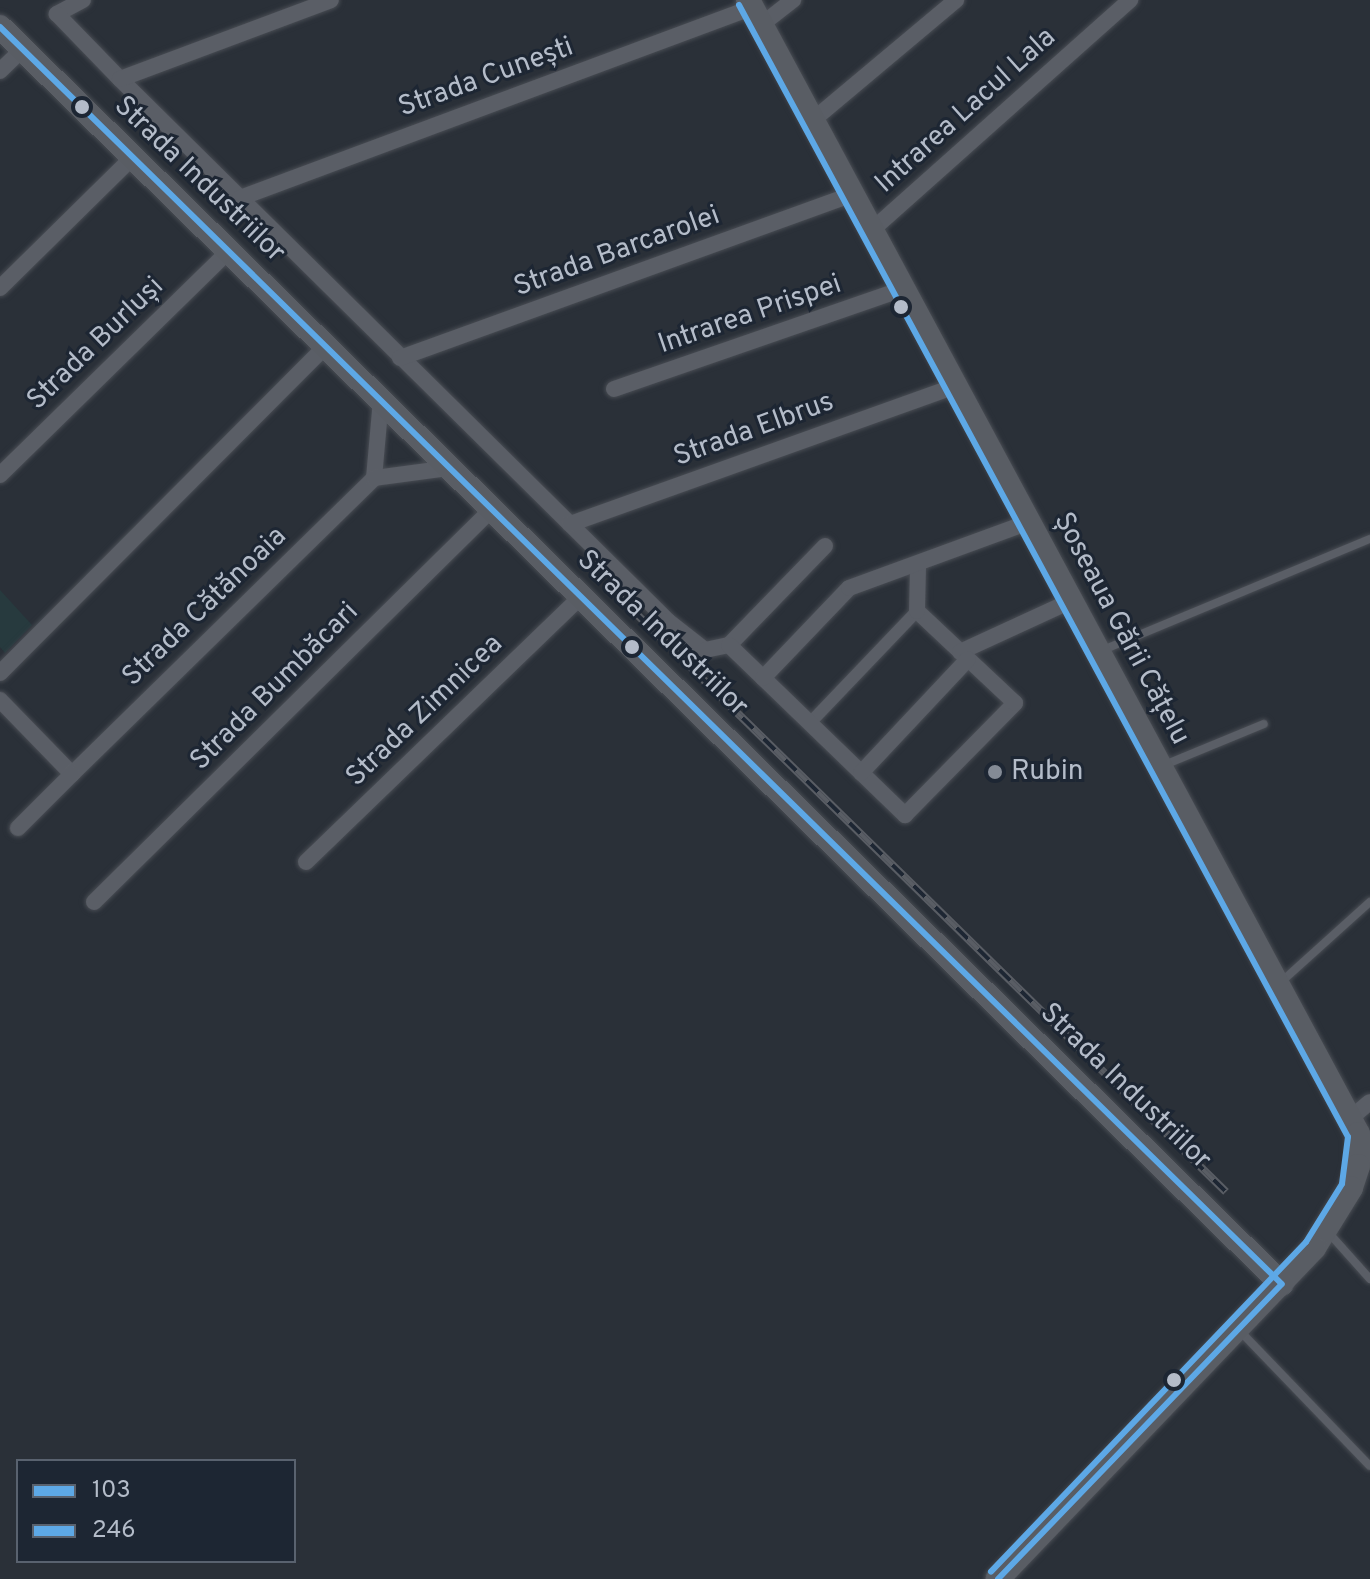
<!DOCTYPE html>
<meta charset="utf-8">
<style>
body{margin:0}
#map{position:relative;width:1370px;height:1579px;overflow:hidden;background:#2a3038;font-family:Overpass,sans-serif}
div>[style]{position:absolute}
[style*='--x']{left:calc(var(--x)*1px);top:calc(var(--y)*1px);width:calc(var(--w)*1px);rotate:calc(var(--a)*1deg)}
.green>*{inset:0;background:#273a3e}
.roads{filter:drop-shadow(0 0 2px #484c53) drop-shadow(0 0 2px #484c53)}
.service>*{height:8px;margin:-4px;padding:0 4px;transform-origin:4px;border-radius:4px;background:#5a5e66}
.pedestrian>*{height:12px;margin:-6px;padding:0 6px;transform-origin:6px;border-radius:6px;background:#5a5e66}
.minor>*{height:16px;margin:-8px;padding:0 8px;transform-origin:8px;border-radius:8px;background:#5a5e66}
.secondary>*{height:24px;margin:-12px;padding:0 12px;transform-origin:12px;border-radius:12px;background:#595d64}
.rail>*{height:8px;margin-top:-4px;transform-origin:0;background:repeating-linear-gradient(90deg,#1d2633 0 15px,#595d64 0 30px);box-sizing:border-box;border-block:2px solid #595d64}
.bus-1>*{height:6px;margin:-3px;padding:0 3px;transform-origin:3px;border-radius:3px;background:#5da8e6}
.bus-2>*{height:6px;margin:-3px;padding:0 3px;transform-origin:3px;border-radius:3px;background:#5da8e6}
.dots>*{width:22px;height:22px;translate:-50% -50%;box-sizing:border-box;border:4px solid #1d2633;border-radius:50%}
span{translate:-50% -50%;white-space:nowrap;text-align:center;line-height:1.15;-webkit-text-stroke:6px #1d2633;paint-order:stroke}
.street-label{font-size:28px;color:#b4bcc9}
.poi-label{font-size:28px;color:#b4bcc9}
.left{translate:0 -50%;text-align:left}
.legend{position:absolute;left:16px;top:1459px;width:280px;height:104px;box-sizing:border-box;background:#1d2633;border:2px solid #59626f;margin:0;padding:10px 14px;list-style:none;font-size:24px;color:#b4bcc9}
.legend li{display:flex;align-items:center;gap:16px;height:40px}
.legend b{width:40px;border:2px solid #59626f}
</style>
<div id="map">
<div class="green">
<i style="clip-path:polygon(0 590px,32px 625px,5px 653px,0 647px)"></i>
</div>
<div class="roads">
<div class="service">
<i style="--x:1103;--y:650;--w:289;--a:-22.6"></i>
<i style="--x:1162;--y:766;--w:110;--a:-22.4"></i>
<i style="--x:1281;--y:982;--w:120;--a:-42"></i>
<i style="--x:1328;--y:1232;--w:63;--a:48.2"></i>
<i style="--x:1240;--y:1331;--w:187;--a:46.1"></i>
</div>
<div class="pedestrian">
<i style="--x:809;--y:724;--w:156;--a:-46.3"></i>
</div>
<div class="minor">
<i style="--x:83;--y:0;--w:30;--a:152"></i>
<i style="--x:57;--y:14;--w:91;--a:45.9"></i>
<i style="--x:120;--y:79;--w:771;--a:44.68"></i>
<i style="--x:668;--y:621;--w:47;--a:38.1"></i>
<i style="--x:705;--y:650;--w:25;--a:-12"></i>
<i style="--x:761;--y:25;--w:41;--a:-38"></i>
<i style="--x:0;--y:71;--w:32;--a:-44"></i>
<i style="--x:120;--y:79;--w:225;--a:-20.5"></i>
<i style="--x:813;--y:120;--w:187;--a:-40"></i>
<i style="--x:240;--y:198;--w:545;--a:-20.4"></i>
<i style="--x:872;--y:230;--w:346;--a:-41.7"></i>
<i style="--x:0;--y:288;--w:187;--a:-44.6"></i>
<i style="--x:400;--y:358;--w:482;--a:-19.9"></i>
<i style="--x:614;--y:389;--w:306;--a:-19.1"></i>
<i style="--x:0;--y:475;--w:320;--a:-44.4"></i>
<i style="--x:374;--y:478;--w:78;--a:-84.9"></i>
<i style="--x:570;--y:524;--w:409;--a:-19.7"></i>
<i style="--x:825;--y:546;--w:138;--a:134.1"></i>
<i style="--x:729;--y:645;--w:245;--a:44"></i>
<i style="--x:905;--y:815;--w:157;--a:-45.5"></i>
<i style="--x:1015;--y:703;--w:134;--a:-136.8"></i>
<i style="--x:917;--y:611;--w:45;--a:-88.7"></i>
<i style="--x:960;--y:652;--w:122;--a:-24.7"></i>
<i style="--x:0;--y:673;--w:462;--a:-45.1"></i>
<i style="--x:763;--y:678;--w:124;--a:-46.3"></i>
<i style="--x:849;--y:588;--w:192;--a:-20.1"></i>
<i style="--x:0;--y:700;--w:103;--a:45.8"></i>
<i style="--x:72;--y:774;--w:423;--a:-44.4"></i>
<i style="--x:374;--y:478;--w:76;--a:-7.6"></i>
<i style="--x:861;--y:773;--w:156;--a:-46.8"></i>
<i style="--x:18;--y:828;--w:76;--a:-45"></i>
<i style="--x:306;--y:862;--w:383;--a:-44"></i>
<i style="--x:94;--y:902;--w:559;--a:-44.64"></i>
<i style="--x:1352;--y:1117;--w:23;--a:-40"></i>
</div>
<div class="secondary">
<i style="--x:748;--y:0;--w:1288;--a:61.72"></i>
<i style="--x:1358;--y:1134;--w:32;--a:90"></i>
<i style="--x:1358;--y:1166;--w:23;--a:108"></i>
<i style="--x:1351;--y:1188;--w:70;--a:121.7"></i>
<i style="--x:1314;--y:1248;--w:458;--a:133.7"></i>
<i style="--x:0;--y:27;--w:1795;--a:44.44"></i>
</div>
</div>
<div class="rail">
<i style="--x:614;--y:592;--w:857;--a:44.43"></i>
</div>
<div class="bus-1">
<i style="--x:0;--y:27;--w:1795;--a:44.44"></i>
<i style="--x:998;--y:1579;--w:409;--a:-46.1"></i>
</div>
<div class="bus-2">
<i style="--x:739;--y:5;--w:1285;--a:61.72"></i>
<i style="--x:1348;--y:1137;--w:47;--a:97.3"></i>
<i style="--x:1342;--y:1184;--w:68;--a:121.8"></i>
<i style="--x:1306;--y:1242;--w:456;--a:133.7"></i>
</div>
<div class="dots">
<i style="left:82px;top:107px;background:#b4bcc9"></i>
<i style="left:901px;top:307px;background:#b4bcc9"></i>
<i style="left:632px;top:647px;background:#b4bcc9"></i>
<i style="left:995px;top:772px;background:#848b96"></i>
<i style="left:1174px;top:1380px;background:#b4bcc9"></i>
</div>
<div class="street-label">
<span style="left:486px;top:78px;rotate:-20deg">Strada Cunești</span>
<span style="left:966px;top:111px;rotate:-42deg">Intrarea Lacul Lala</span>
<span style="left:199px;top:180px;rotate:44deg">Strada Industriilor</span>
<span style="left:617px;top:252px;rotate:-20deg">Strada Barcarolei</span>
<span style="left:750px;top:315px;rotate:-19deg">Intrarea Prispei</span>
<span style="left:96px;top:344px;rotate:-44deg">Strada Burluși</span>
<span style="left:754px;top:430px;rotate:-20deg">Strada Elbrus</span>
<span style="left:205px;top:607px;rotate:-44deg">Strada Cătănoaia</span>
<span style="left:1121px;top:629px;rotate:62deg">Șoseaua Gării Cățelu</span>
<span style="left:662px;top:634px;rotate:44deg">Strada Industriilor</span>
<span style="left:275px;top:687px;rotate:-45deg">Strada Bumbăcari</span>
<span style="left:425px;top:711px;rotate:-44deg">Strada Zimnicea</span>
<span style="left:1125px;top:1087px;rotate:44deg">Strada Industriilor</span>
</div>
<div class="poi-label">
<span class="left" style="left:1011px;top:772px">Rubin</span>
</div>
<ul class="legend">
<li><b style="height:10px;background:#5da8e6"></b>103</li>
<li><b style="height:10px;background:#5da8e6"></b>246</li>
</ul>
</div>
